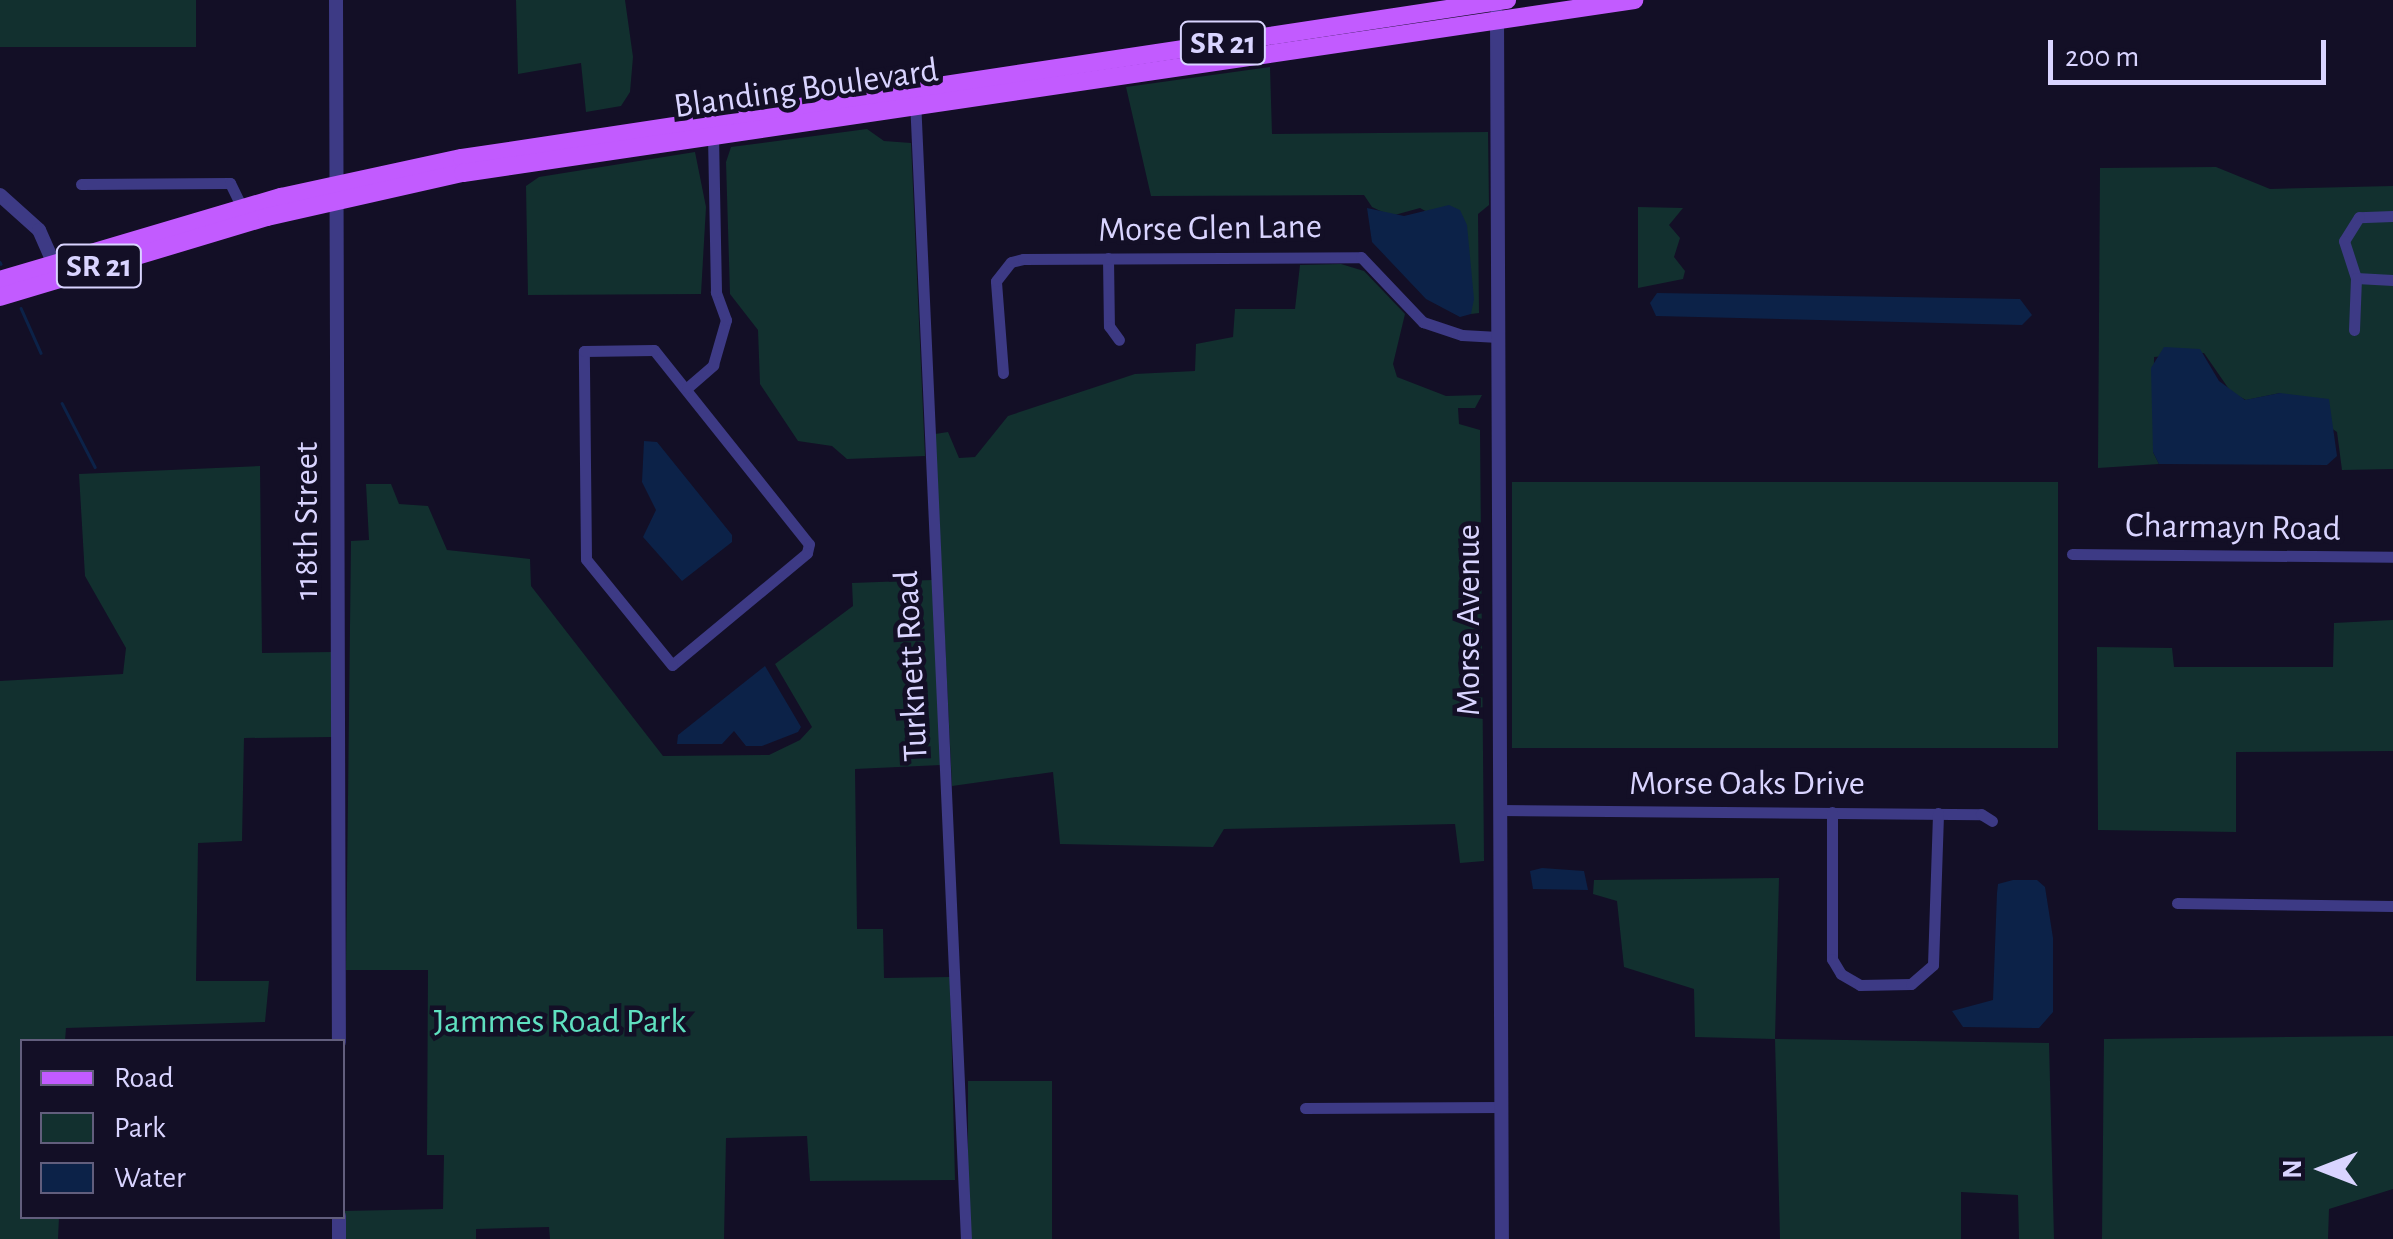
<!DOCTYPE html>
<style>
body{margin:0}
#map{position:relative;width:2393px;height:1239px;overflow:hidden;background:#130f26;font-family:"Alegreya Sans",sans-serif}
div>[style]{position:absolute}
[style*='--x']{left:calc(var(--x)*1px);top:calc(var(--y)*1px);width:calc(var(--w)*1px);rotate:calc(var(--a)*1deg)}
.green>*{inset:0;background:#12302f;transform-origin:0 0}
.water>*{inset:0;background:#0c2248}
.stream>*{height:2.5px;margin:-1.25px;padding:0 1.25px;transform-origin:1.25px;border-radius:1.25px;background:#0c2248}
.minor>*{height:11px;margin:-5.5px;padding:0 5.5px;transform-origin:5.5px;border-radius:5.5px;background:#3d3a85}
.tertiary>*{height:14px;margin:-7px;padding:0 7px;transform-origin:7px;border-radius:7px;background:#3d3a85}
.primary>*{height:18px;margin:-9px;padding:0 9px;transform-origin:9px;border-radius:9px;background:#c25bff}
span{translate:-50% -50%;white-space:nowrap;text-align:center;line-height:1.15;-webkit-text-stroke:9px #130f26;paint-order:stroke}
.shield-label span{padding:2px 8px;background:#130f26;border:2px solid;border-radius:8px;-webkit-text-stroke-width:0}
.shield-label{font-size:32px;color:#d9d4ff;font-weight:700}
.street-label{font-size:35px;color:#d9d4ff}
.park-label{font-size:35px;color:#5fe0c0}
.legend{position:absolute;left:20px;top:1039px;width:325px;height:180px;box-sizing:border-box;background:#130f26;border:2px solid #625e7d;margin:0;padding:12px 18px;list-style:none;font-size:30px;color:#d9d4ff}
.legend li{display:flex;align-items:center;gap:20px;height:50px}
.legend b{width:50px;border:2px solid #625e7d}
.north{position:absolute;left:2273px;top:1119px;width:100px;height:100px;-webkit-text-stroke:8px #130f26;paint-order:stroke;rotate:270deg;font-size:28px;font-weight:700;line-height:40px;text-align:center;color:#d9d4ff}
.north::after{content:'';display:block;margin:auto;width:35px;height:45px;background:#d9d4ff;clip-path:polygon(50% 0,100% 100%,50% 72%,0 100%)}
.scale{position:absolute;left:2048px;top:40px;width:278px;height:45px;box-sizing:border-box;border:5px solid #d9d4ff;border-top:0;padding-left:12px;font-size:30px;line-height:35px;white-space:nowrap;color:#d9d4ff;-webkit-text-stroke:8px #130f26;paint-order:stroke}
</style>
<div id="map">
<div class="green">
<i style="left:0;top:0;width:196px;height:47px"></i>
<i style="clip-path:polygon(516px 0,625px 0,633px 57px,630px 92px,621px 106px,586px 112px,581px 63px,518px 74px)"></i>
<i style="clip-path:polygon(1270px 67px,1272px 134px,1488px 132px,1489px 205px,1478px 214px,1479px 313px,1471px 314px,1467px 234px,1420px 208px,1391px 216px,1372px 207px,1364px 195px,1151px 196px,1126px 87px)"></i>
<i style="clip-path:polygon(867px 129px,884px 141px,911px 143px,925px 456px,847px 459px,832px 446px,798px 441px,760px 384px,758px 330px,730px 294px,726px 162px,731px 147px)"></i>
<i style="clip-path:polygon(695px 152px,706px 207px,701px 294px,528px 295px,526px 186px,539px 177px)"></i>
<i style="clip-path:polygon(2216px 167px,2270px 189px,2393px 186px,2393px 469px,2342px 470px,2337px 432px,2280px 393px,2246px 400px,2231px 392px,2204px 353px,2154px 357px,2153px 452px,2159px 464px,2098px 468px,2100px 168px)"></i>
<i style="clip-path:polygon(1638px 207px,1683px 208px,1669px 225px,1680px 238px,1674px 257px,1685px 271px,1683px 279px,1638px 288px)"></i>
<i style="clip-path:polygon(1341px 264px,1364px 271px,1405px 314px,1393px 364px,1397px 377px,1446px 396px,1482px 395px,1475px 408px,1458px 408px,1459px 424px,1480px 430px,1484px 861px,1460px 863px,1455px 824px,1224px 829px,1213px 847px,1060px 844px,1053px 772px,952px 786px,935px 434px,948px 432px,959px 458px,975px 457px,1008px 416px,1135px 374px,1195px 371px,1196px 344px,1233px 337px,1235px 309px,1295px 309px,1300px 265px)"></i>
<i style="clip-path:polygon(260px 466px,262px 653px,332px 652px,332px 737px,244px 738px,242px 841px,198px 843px,196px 981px,269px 981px,265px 1022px,66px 1028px,65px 1041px,22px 1042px,22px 1216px,59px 1217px,58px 1239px,0 1239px,0 681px,123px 674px,126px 648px,85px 576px,79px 474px)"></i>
<i style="left:1512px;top:482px;width:546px;height:266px"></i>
<i style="clip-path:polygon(366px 484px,391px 484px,399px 504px,428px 506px,447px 550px,530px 559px,531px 586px,663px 756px,769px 755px,800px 740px,812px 727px,775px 664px,853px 606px,852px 583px,932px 580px,941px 765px,855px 769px,857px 929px,883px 929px,884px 978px,950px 977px,955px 1180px,810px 1181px,807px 1136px,726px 1138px,724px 1239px,550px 1239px,549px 1227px,476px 1229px,476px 1239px,344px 1239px,343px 1211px,443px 1209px,444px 1155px,427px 1155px,428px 970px,346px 970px,351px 541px,369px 540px)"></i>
<i style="clip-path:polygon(2393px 620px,2393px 751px,2236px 752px,2236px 832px,2098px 830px,2097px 647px,2172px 648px,2174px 667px,2333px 667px,2334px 623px)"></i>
<i style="clip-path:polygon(1779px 878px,1775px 1039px,2049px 1043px,2054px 1239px,2019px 1239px,2018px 1195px,1961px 1192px,1961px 1239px,1780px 1239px,1775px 1039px,1695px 1037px,1694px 989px,1624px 967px,1617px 901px,1593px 894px,1594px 880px)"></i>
<i style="clip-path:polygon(2393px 1036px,2393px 1189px,2329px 1209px,2328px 1239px,2102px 1239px,2104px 1039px)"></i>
<i style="left:1052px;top:1081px;width:158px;height:84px;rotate:90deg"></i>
</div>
<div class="water">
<i style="clip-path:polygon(1449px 205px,1460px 210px,1467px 225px,1474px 299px,1471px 314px,1460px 317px,1426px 299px,1372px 242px,1367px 208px,1404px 216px)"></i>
<i style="clip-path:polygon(1657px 293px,2020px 299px,2032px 315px,2022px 325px,1656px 316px,1650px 303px)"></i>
<i style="clip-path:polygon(2164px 347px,2200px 349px,2219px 381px,2245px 400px,2280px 393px,2329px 399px,2337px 456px,2327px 465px,2159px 464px,2153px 452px,2151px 368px)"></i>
<i style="clip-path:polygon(644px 441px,657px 442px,732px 535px,732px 542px,682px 581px,643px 537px,656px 510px,642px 482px)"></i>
<i style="clip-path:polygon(765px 666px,801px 727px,798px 732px,762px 746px,746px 746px,734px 731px,722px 744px,677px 744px,678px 735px)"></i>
<i style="clip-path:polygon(1542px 868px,1584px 871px,1588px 890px,1533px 889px,1530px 871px)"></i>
<i style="clip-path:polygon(2013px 880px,2037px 880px,2045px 887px,2053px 938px,2053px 1012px,2039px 1028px,1963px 1027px,1952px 1011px,1993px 1000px,1997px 893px,1998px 884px)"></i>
</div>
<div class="stream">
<i style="--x:0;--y:262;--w:2;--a:63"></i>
<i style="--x:21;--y:308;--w:49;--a:66"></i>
<i style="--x:62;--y:403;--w:72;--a:62.7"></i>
</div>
<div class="minor">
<i style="--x:915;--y:99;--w:1141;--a:87.44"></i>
<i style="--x:81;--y:184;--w:149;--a:-0.4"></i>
<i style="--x:230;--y:183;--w:28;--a:64"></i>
<i style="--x:2393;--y:216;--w:34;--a:178"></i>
<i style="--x:2359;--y:217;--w:28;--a:122"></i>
<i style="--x:2344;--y:241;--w:39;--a:72"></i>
<i style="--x:2356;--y:278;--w:37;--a:3"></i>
<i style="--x:1108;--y:258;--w:68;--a:89.2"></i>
<i style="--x:1109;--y:326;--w:17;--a:54"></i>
<i style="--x:2354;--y:330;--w:52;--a:-87.8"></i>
<i style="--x:654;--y:350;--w:248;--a:51.4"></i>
<i style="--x:809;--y:544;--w:9;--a:103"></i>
<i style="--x:807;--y:553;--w:175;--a:140.3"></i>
<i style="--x:672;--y:665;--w:136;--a:-129.1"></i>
<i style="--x:586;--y:559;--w:208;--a:-90.6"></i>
<i style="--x:584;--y:351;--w:70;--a:-0.8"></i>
<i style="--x:1003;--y:373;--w:92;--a:-94.4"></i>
<i style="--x:996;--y:281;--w:24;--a:-52"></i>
<i style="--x:1011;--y:262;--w:12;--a:-14"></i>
<i style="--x:1023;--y:259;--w:338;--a:-0.3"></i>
<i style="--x:1361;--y:257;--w:90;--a:46.4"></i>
<i style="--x:1423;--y:322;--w:41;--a:18.4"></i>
<i style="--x:1462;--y:335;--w:36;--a:3"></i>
<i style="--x:687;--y:388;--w:35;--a:-41"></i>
<i style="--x:713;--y:365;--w:47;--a:-73.9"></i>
<i style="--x:726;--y:320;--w:30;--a:-110"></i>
<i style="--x:716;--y:292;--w:156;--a:-91.1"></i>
<i style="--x:2072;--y:554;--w:321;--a:0.5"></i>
<i style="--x:1500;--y:810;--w:481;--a:0.5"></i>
<i style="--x:1981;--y:814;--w:13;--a:32"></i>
<i style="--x:1832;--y:812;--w:147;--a:90"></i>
<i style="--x:1832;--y:959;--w:17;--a:59"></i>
<i style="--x:1841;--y:974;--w:22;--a:30"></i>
<i style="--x:1860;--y:985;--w:51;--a:-1.1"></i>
<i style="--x:1911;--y:984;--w:29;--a:-41"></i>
<i style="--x:1933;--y:965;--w:152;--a:-88.1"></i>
<i style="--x:2177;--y:903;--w:216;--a:0.8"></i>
<i style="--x:1305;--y:1108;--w:197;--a:-0.3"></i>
</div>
<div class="tertiary">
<i style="--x:336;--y:0;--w:1042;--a:89.84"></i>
<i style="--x:1497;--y:15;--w:1224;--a:89.77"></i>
<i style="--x:0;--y:195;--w:52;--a:41.9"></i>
<i style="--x:39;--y:230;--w:47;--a:66.2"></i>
<i style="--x:339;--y:1216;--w:23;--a:90"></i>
</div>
<div class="primary">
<i style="--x:0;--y:280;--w:293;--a:-16.5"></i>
<i style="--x:281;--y:197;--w:185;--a:-12.2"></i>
<i style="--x:462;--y:158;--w:1057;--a:-8.6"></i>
<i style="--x:0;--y:297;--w:279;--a:-16.7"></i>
<i style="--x:267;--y:217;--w:201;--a:-12.7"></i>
<i style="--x:463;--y:173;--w:1184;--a:-8.4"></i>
</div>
<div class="shield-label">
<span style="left:1223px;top:43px">SR 21</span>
<span style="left:99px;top:266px">SR 21</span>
</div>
<div class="street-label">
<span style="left:806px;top:89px;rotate:-8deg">Blanding Boulevard</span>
<span style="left:1210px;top:229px;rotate:-1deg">Morse Glen Lane</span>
<span style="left:307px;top:521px;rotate:-90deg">118th Street</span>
<span style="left:2233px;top:528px;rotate:1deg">Charmayn Road</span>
<span style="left:1469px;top:620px;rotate:-90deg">Morse Avenue</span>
<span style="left:912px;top:666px;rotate:-93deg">Turknett Road</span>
<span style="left:1747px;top:784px">Morse Oaks Drive</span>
</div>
<div class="park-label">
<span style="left:560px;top:1022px">Jammes Road Park</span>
</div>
<ul class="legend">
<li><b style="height:12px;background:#c25bff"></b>Road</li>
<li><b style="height:28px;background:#12302f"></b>Park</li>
<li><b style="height:28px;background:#0c2248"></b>Water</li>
</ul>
<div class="north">N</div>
<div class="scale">200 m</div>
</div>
